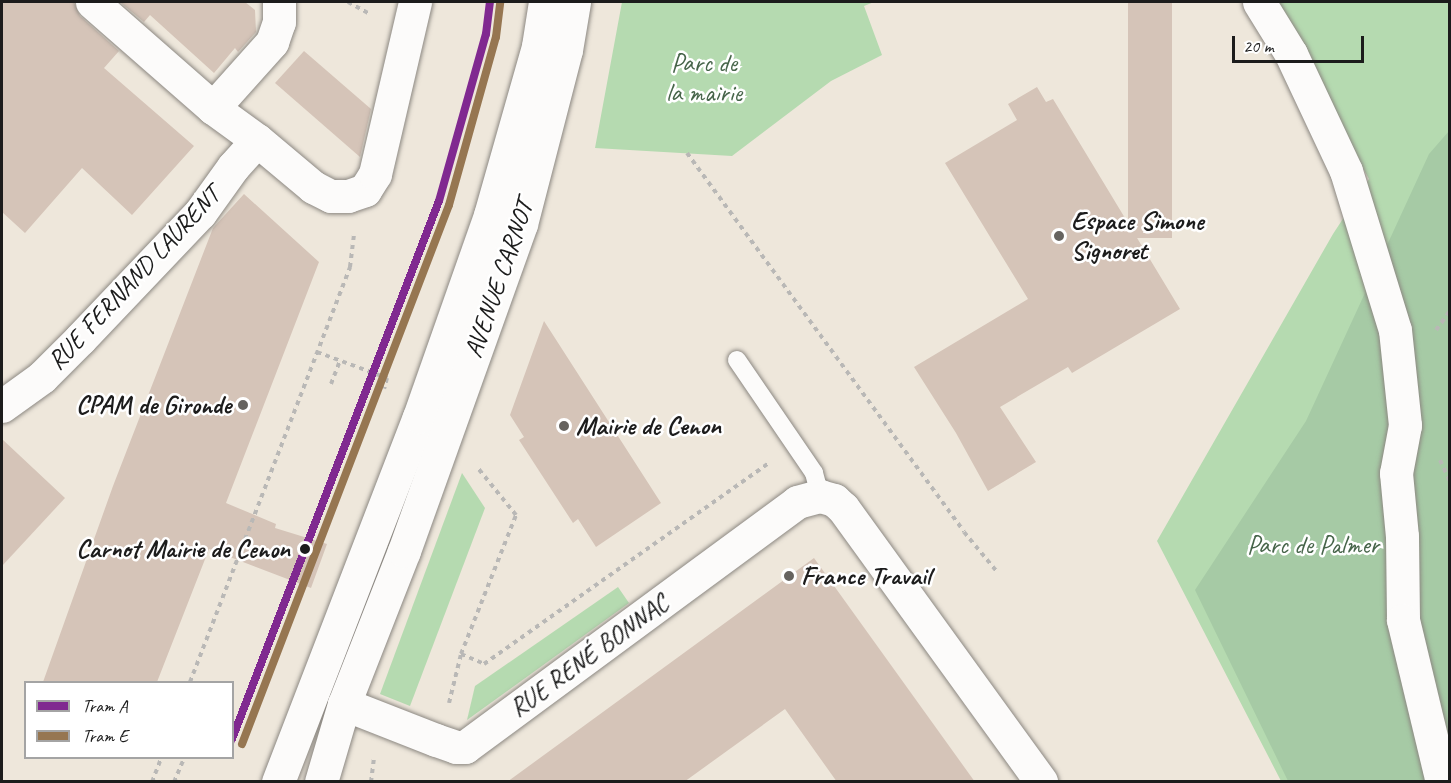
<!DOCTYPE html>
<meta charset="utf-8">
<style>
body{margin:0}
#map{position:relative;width:1451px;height:783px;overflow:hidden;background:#eee7db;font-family:Caveat,sans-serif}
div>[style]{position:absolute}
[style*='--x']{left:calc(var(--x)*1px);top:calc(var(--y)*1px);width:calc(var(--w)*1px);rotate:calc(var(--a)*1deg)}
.green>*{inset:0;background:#b5dab0}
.forest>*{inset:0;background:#a6caa5}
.building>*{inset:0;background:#d5c4b8;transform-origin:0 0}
.path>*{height:4px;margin-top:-2px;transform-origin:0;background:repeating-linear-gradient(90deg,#b9b8b6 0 4.5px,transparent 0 9px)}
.roads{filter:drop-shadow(0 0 2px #8c8882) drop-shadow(0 0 2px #8c8882)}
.service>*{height:18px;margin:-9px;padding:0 9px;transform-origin:9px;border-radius:9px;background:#fcfbfa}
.minor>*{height:33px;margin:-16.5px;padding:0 16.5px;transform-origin:16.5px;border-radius:16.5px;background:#fcfbfa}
.primary>*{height:33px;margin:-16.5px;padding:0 16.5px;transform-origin:16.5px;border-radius:16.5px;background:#fcfbfa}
.tram-1>*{height:8px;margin:-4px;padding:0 4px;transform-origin:4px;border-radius:4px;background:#802990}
.tram-2>*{height:8px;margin:-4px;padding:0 4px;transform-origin:4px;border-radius:4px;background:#967651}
.dots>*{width:16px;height:16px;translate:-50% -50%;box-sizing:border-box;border:3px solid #fff;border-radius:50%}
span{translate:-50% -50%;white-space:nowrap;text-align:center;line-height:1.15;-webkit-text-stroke:5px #fff;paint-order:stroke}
.park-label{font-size:26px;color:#466449}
.poi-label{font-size:26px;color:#1c1c1c;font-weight:700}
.left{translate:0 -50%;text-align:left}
.right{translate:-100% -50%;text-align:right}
.street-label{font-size:26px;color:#1c1c1c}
.stop-label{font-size:26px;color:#1c1c1c;font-weight:700}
.frame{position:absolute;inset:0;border:3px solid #1c1c1c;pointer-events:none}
.legend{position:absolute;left:24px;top:681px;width:210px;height:78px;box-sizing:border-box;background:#fff;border:2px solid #a4a4a4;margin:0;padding:8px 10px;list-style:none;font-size:18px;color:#1c1c1c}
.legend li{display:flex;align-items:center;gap:12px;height:30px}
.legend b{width:30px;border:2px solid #a4a4a4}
.scale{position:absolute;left:1232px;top:36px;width:132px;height:27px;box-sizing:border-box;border:3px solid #1c1c1c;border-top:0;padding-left:8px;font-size:18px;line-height:21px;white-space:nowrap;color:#1c1c1c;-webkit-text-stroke:4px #fff;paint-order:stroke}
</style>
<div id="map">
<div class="green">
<i style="clip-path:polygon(622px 2px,874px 2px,864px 6px,882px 55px,831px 81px,732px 156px,595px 148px)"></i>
<i style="clip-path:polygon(1272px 2px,1449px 2px,1449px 781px,1281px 781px,1157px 541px,1333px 234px,1369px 179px)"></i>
<i style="clip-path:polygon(462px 473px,485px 508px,410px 706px,380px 694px)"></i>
<i style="clip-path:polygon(618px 587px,629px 603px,467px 720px,475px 686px)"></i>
</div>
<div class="forest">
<i style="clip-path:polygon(1449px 131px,1449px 781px,1288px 781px,1195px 590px,1306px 421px,1429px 154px)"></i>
</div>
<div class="building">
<i style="clip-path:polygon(2px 2px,74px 2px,80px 16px,119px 51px,104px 68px,194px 146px,132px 215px,82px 168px,25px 233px,2px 212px)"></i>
<i style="clip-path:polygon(120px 2px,245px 2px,255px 10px,256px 32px,238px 52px,235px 48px,214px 73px,150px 15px,144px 22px)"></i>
<i style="left:1128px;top:2px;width:44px;height:236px"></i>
<i style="clip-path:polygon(304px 51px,371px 109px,360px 157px,275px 83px)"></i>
<i style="clip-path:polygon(1037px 87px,1046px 102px,1053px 99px,1180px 309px,1072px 373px,1068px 367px,1000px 407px,1036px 462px,988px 491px,956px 433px,914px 367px,1028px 299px,945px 163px,1017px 120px,1008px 104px)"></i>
<i style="clip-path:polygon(244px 194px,319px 262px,226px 503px,276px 524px,275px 528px,327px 544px,311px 588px,209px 549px,157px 682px,43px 682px,113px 486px,213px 228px)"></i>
<i style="clip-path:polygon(544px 321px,661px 503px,596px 547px,578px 519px,573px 523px,519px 440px,524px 437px,510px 415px)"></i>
<i style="clip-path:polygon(2px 439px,65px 498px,2px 566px)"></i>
<i style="clip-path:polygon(814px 558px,975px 782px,837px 782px,785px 709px,684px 782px,507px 782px)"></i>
</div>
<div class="path">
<i style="--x:348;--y:2;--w:26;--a:29"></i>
<i style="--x:687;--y:153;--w:469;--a:53.8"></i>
<i style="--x:964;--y:532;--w:53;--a:50.3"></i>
<i style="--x:1436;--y:330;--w:24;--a:-54"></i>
<i style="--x:317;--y:352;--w:75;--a:20.4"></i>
<i style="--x:387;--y:378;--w:11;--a:105"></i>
<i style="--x:331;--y:384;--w:26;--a:-69"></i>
<i style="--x:1440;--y:460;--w:23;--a:65"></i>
<i style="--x:461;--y:654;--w:25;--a:23"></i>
<i style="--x:484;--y:664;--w:347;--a:-35.2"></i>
<i style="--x:190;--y:682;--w:445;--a:-68.9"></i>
<i style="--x:350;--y:267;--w:34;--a:-83"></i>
<i style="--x:449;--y:703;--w:50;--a:-76.2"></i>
<i style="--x:461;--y:654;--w:149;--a:-68.4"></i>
<i style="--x:516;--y:515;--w:62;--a:-129.1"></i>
<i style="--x:152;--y:782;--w:26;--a:-69"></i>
<i style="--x:174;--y:782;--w:26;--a:-67"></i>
<i style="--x:371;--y:782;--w:23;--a:-83"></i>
</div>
<div class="roads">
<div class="service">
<i style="--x:737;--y:360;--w:137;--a:55.7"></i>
<i style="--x:814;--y:473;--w:24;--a:75"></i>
</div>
<div class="minor">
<i style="--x:92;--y:2;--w:161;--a:41.2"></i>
<i style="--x:213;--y:108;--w:54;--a:36"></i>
<i style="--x:257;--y:140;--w:73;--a:40"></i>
<i style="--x:313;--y:187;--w:20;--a:27"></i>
<i style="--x:331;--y:196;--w:17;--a:0"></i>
<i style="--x:348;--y:196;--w:18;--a:-19"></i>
<i style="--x:365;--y:190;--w:19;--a:-58"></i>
<i style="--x:375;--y:174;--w:177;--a:-76.9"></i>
<i style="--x:1259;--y:2;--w:61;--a:58.4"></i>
<i style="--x:1291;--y:54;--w:129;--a:64.8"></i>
<i style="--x:1346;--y:171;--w:166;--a:72.9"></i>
<i style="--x:1395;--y:330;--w:96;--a:84"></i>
<i style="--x:1405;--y:425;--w:49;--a:100.6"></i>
<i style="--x:1396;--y:473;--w:63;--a:84.6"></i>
<i style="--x:1402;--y:536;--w:84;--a:89.3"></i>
<i style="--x:1403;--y:620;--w:167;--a:76.5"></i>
<i style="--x:213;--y:108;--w:89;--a:-48.2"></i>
<i style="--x:272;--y:42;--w:21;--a:-71"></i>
<i style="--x:279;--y:22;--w:20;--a:-90"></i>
<i style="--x:2;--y:406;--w:49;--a:-35.9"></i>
<i style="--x:42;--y:377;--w:54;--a:-45"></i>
<i style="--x:80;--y:339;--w:174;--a:-46.4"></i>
<i style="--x:200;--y:213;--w:57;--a:-54.3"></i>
<i style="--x:233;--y:167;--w:36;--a:-48"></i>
<i style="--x:344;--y:704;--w:99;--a:21.4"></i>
<i style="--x:436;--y:740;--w:21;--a:19"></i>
<i style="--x:456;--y:747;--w:9;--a:0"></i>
<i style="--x:465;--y:747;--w:413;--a:-36.4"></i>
<i style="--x:797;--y:502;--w:24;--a:-15"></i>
<i style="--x:820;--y:496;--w:15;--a:16"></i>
<i style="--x:834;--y:500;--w:12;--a:42"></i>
<i style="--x:843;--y:508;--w:338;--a:54.1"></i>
</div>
<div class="primary">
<i style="--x:278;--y:782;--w:391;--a:-68.9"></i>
<i style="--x:419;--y:417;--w:214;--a:-70.6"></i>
<i style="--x:490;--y:215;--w:176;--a:-74.1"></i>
<i style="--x:538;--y:46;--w:45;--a:-81"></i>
<i style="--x:321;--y:782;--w:81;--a:-73.6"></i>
<i style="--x:344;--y:704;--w:164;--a:-68.6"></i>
<i style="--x:404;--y:551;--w:347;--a:-70.3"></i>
<i style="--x:521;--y:224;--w:180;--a:-75.5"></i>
<i style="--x:566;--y:50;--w:49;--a:-80.5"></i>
</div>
</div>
<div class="tram-1">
<i style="--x:232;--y:739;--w:576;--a:-68.96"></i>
<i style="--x:439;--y:201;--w:173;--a:-74.3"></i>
<i style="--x:486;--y:34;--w:32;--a:-83"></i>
</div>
<div class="tram-2">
<i style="--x:242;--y:744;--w:577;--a:-68.99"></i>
<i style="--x:449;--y:205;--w:174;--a:-74.4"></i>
<i style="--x:496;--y:37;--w:34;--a:-83"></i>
</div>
<div class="dots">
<i style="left:1059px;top:236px;background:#66635f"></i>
<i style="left:243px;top:405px;background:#66635f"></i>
<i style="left:564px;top:426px;background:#66635f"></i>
<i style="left:305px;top:549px;background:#1c1c1c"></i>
<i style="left:789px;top:576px;background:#66635f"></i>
</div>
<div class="park-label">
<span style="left:704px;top:78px">Parc de<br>la mairie</span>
<span style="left:1313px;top:545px">Parc de Palmer</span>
</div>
<div class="poi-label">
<span class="left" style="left:1071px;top:236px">Espace Simone<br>Signoret</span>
<span class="right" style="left:231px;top:405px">CPAM de Gironde</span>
<span class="left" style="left:576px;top:426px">Mairie de Cenon</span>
<span class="left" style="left:801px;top:576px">France Travail</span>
</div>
<div class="street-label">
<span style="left:134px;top:278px;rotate:-47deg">RUE FERNAND LAURENT</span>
<span style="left:499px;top:279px;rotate:-71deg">AVENUE CARNOT</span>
<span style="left:589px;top:656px;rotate:-36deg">RUE RENÉ BONNAC</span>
</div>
<div class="stop-label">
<span class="right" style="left:290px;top:549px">Carnot Mairie de Cenon</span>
</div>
<div class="frame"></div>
<ul class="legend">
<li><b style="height:8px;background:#802990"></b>Tram A</li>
<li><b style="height:8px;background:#967651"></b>Tram E</li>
</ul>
<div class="scale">20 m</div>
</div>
